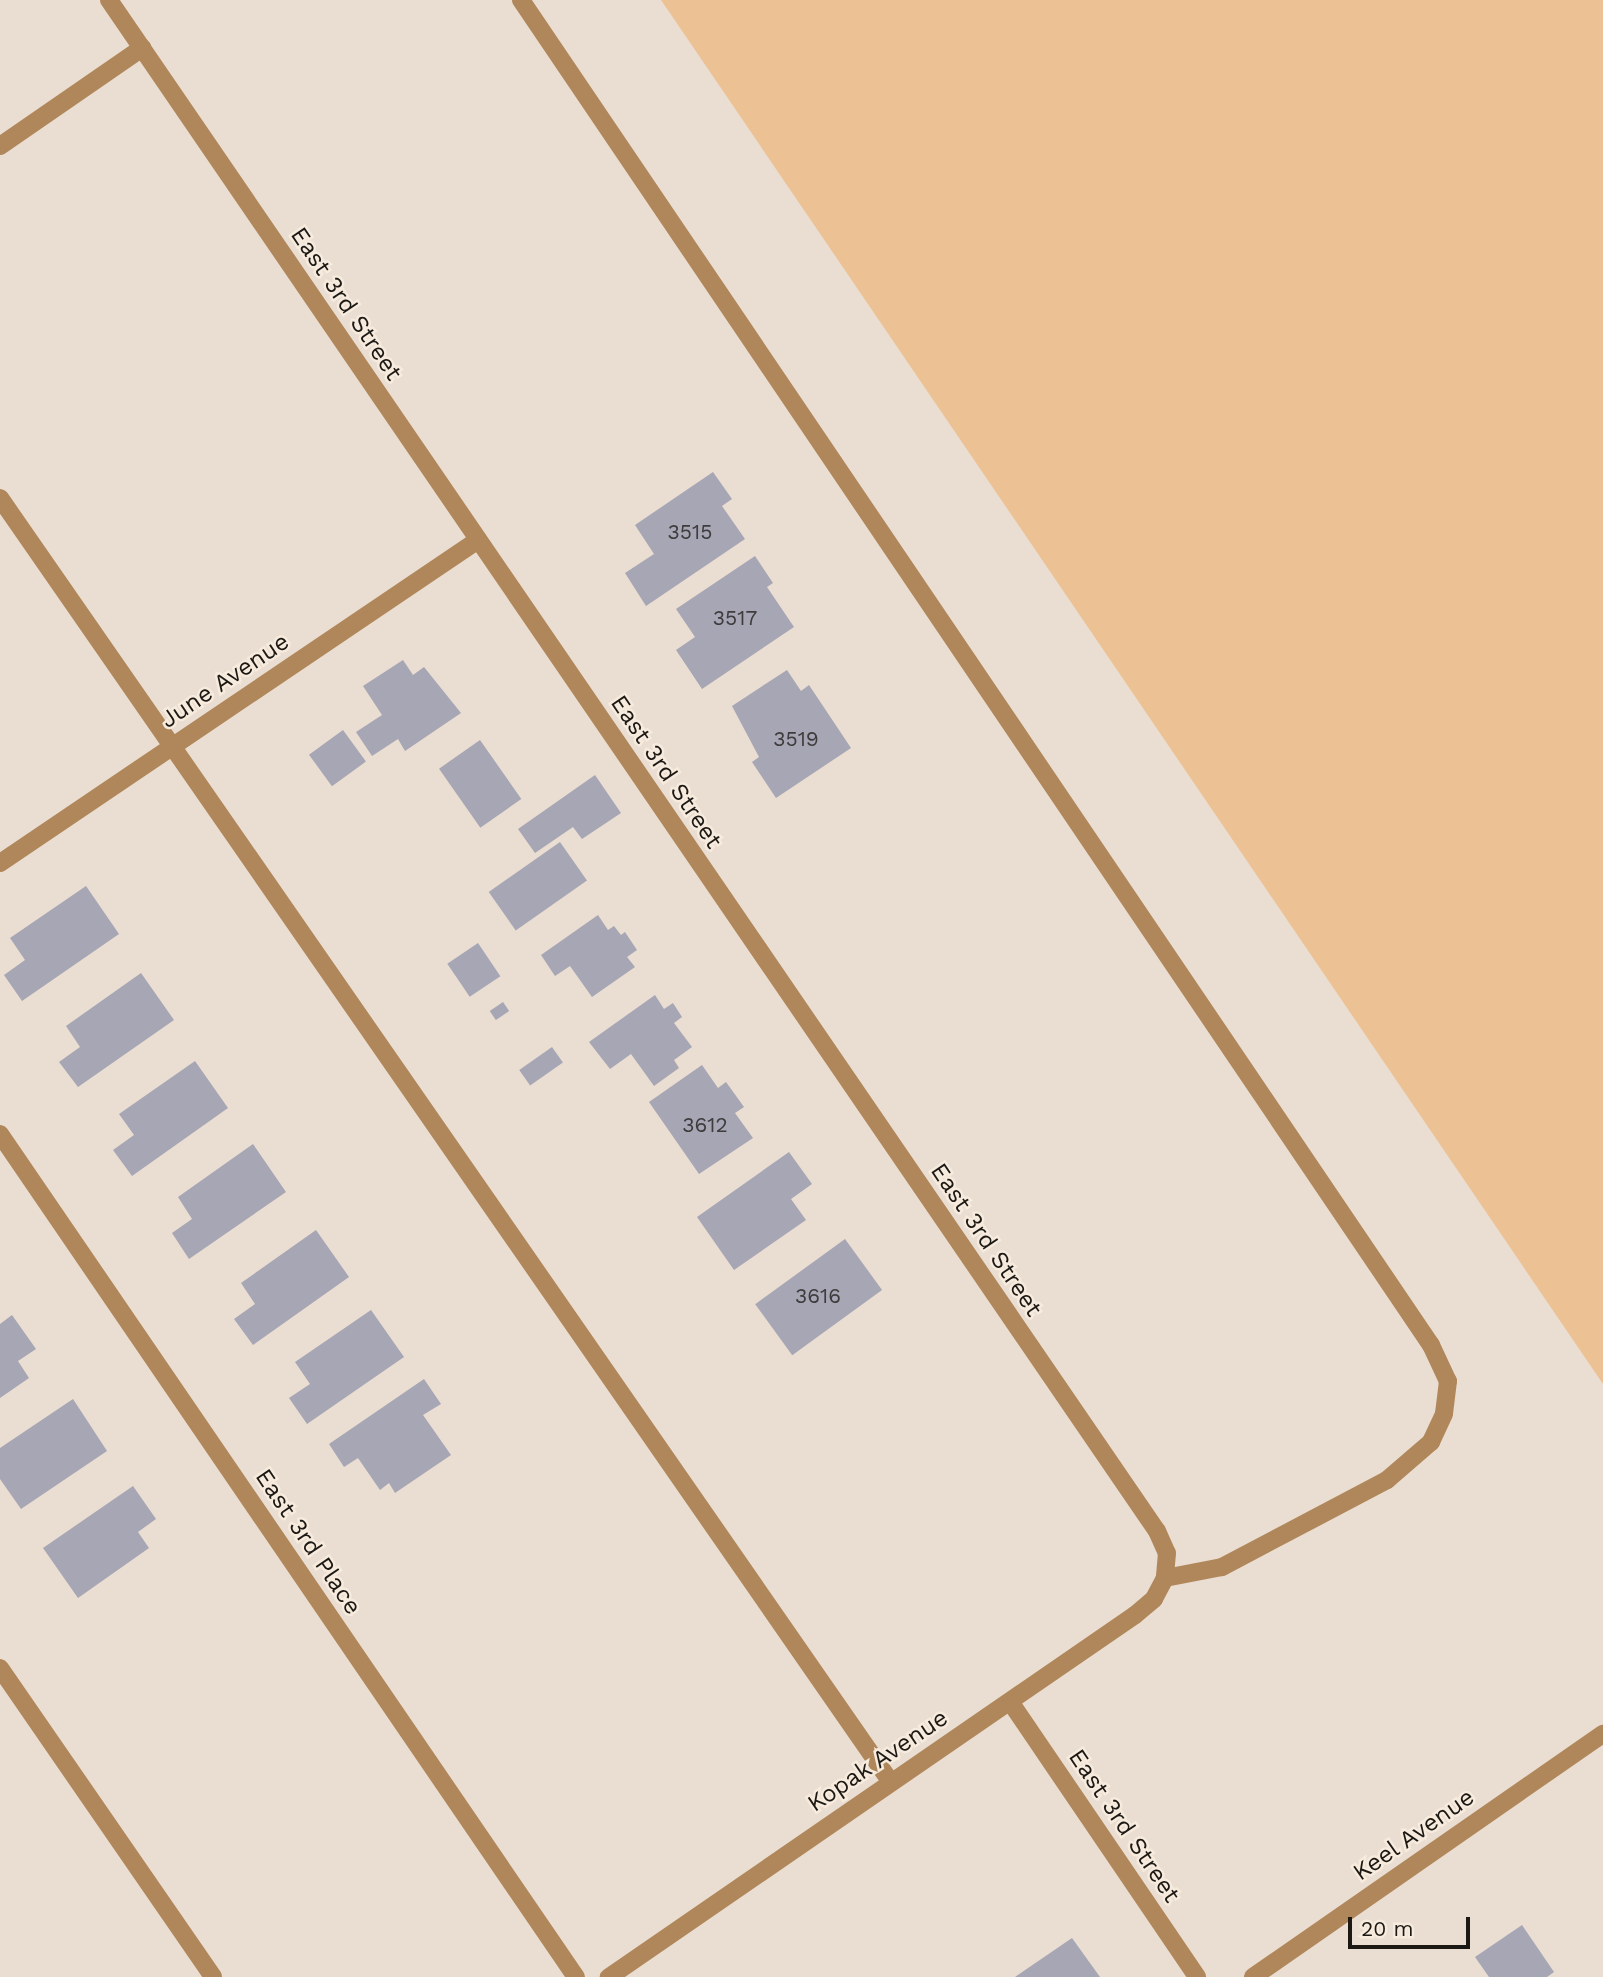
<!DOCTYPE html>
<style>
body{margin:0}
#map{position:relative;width:1603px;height:1977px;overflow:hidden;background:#eaddd1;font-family:"Work Sans",sans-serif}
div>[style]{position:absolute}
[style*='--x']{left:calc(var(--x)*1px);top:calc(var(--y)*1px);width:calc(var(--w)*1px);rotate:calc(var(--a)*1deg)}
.green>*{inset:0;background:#ecc295}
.building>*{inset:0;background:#a6a6b5;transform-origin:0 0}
.minor>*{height:18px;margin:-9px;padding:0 9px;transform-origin:9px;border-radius:9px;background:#b0875a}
span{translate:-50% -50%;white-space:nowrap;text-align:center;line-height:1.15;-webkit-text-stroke:5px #f7ebde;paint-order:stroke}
.number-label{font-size:21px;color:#3e3c3c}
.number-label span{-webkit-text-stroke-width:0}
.street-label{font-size:24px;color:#1c1813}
.scale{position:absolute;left:1348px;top:1917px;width:122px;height:32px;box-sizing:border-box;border:4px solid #1c1813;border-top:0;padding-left:9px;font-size:21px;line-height:24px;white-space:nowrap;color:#1c1813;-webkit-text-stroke:5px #f7ebde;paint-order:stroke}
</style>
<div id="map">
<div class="green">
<i style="clip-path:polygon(661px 0,1603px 0,1603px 1384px)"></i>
</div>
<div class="building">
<i style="clip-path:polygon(713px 472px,732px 499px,722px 506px,745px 539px,646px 606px,625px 573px,654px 554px,635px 525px)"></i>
<i style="clip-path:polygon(755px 556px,773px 583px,767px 587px,794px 627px,702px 689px,676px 650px,695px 637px,676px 609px)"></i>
<i style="clip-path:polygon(403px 660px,413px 675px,424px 667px,461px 713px,405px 751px,398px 739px,372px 756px,356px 732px,382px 715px,363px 686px)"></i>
<i style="clip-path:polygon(787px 670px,801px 691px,809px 685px,851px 748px,776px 798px,752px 762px,759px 757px,732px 706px)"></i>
<i style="left:343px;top:730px;width:39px;height:42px;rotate:54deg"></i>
<i style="left:480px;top:740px;width:72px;height:50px;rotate:55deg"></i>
<i style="clip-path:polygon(595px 775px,621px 813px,582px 839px,573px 827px,535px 853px,518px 829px)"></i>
<i style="left:560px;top:842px;width:47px;height:87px;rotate:55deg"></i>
<i style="clip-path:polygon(86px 886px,119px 934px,22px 1001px,4px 975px,25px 960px,10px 938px)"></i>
<i style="clip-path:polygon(598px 915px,608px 930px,614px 926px,621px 935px,625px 932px,637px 950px,627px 957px,635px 967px,592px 997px,570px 966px,555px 976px,541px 955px)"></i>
<i style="left:478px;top:943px;width:40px;height:37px;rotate:56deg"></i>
<i style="clip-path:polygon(141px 973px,174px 1020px,78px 1087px,59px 1062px,80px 1047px,66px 1026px)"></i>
<i style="clip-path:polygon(655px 995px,664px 1009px,673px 1003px,682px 1017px,674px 1023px,692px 1047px,674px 1060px,679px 1068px,654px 1086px,631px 1054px,610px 1069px,589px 1042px)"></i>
<i style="left:503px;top:1002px;width:11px;height:16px;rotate:56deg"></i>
<i style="left:552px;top:1047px;width:19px;height:40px;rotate:55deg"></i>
<i style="clip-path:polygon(195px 1061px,228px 1108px,132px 1176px,113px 1150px,134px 1135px,119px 1114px)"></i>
<i style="clip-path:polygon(702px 1065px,718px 1088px,726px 1082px,744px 1107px,735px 1113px,753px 1138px,699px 1174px,649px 1102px)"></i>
<i style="clip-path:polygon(253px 1144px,286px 1192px,189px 1259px,172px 1233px,192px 1219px,178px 1197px)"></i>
<i style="clip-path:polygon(789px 1152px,812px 1184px,791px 1199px,806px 1220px,734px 1270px,697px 1217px)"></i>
<i style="clip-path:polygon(316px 1230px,349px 1277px,253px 1345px,234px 1319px,255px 1304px,241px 1283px)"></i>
<i style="left:845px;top:1239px;width:63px;height:111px;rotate:54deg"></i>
<i style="clip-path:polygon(371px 1310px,404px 1357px,307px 1424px,289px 1398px,310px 1384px,295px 1362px)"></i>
<i style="clip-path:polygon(12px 1315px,36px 1349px,18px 1361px,29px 1378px,0 1398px,0 1324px)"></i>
<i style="clip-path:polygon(424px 1379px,441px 1404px,423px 1415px,451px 1455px,395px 1493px,389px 1483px,380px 1490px,358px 1458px,344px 1467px,329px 1444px)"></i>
<i style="clip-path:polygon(73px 1399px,107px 1451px,21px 1509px,0 1479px,0 1448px)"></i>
<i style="clip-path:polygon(133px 1486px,156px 1519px,138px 1532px,149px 1548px,78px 1598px,43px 1548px)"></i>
<i style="clip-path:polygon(1522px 1925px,1554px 1972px,1547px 1977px,1489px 1977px,1475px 1957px)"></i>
<i style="clip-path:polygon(1072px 1938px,1100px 1977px,1015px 1977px)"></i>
</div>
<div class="minor">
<i style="--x:109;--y:0;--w:1855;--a:55.61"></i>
<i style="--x:1157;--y:1531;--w:24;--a:66"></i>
<i style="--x:1167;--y:1553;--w:25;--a:95"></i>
<i style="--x:1165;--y:1578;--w:24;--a:118"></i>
<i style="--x:1154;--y:1599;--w:25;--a:140"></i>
<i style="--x:1135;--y:1615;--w:639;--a:145.46"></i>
<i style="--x:521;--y:0;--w:1624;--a:55.92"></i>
<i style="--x:1431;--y:1345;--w:40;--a:65"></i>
<i style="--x:1448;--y:1381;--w:33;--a:97"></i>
<i style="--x:1444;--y:1414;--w:31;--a:115"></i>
<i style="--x:1431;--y:1442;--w:58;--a:139.2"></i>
<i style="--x:1387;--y:1480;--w:187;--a:152.2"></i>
<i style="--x:1222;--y:1567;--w:58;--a:169.1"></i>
<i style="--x:0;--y:146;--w:173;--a:-34.6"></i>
<i style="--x:0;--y:498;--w:1561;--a:55.25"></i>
<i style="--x:0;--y:863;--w:577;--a:-34.05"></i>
<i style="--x:0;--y:1134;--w:1021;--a:55.66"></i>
<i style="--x:0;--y:1668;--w:375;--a:55.4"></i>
<i style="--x:1011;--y:1703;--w:331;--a:55.8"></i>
<i style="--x:1253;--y:1977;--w:426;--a:-34.8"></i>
</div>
<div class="number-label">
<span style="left:690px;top:532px">3515</span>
<span style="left:735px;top:618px">3517</span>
<span style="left:796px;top:739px">3519</span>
<span style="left:705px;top:1125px">3612</span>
<span style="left:818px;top:1296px">3616</span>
</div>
<div class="street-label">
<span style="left:346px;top:304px;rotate:56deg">East 3rd Street</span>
<span style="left:225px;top:681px;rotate:-34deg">June Avenue</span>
<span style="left:666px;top:772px;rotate:56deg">East 3rd Street</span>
<span style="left:986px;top:1240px;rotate:56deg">East 3rd Street</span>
<span style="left:308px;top:1542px;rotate:56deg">East 3rd Place</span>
<span style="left:878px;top:1761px;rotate:-34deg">Kopak Avenue</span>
<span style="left:1124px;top:1826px;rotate:56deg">East 3rd Street</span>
<span style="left:1414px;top:1835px;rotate:-35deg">Keel Avenue</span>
</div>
<div class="scale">20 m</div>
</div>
